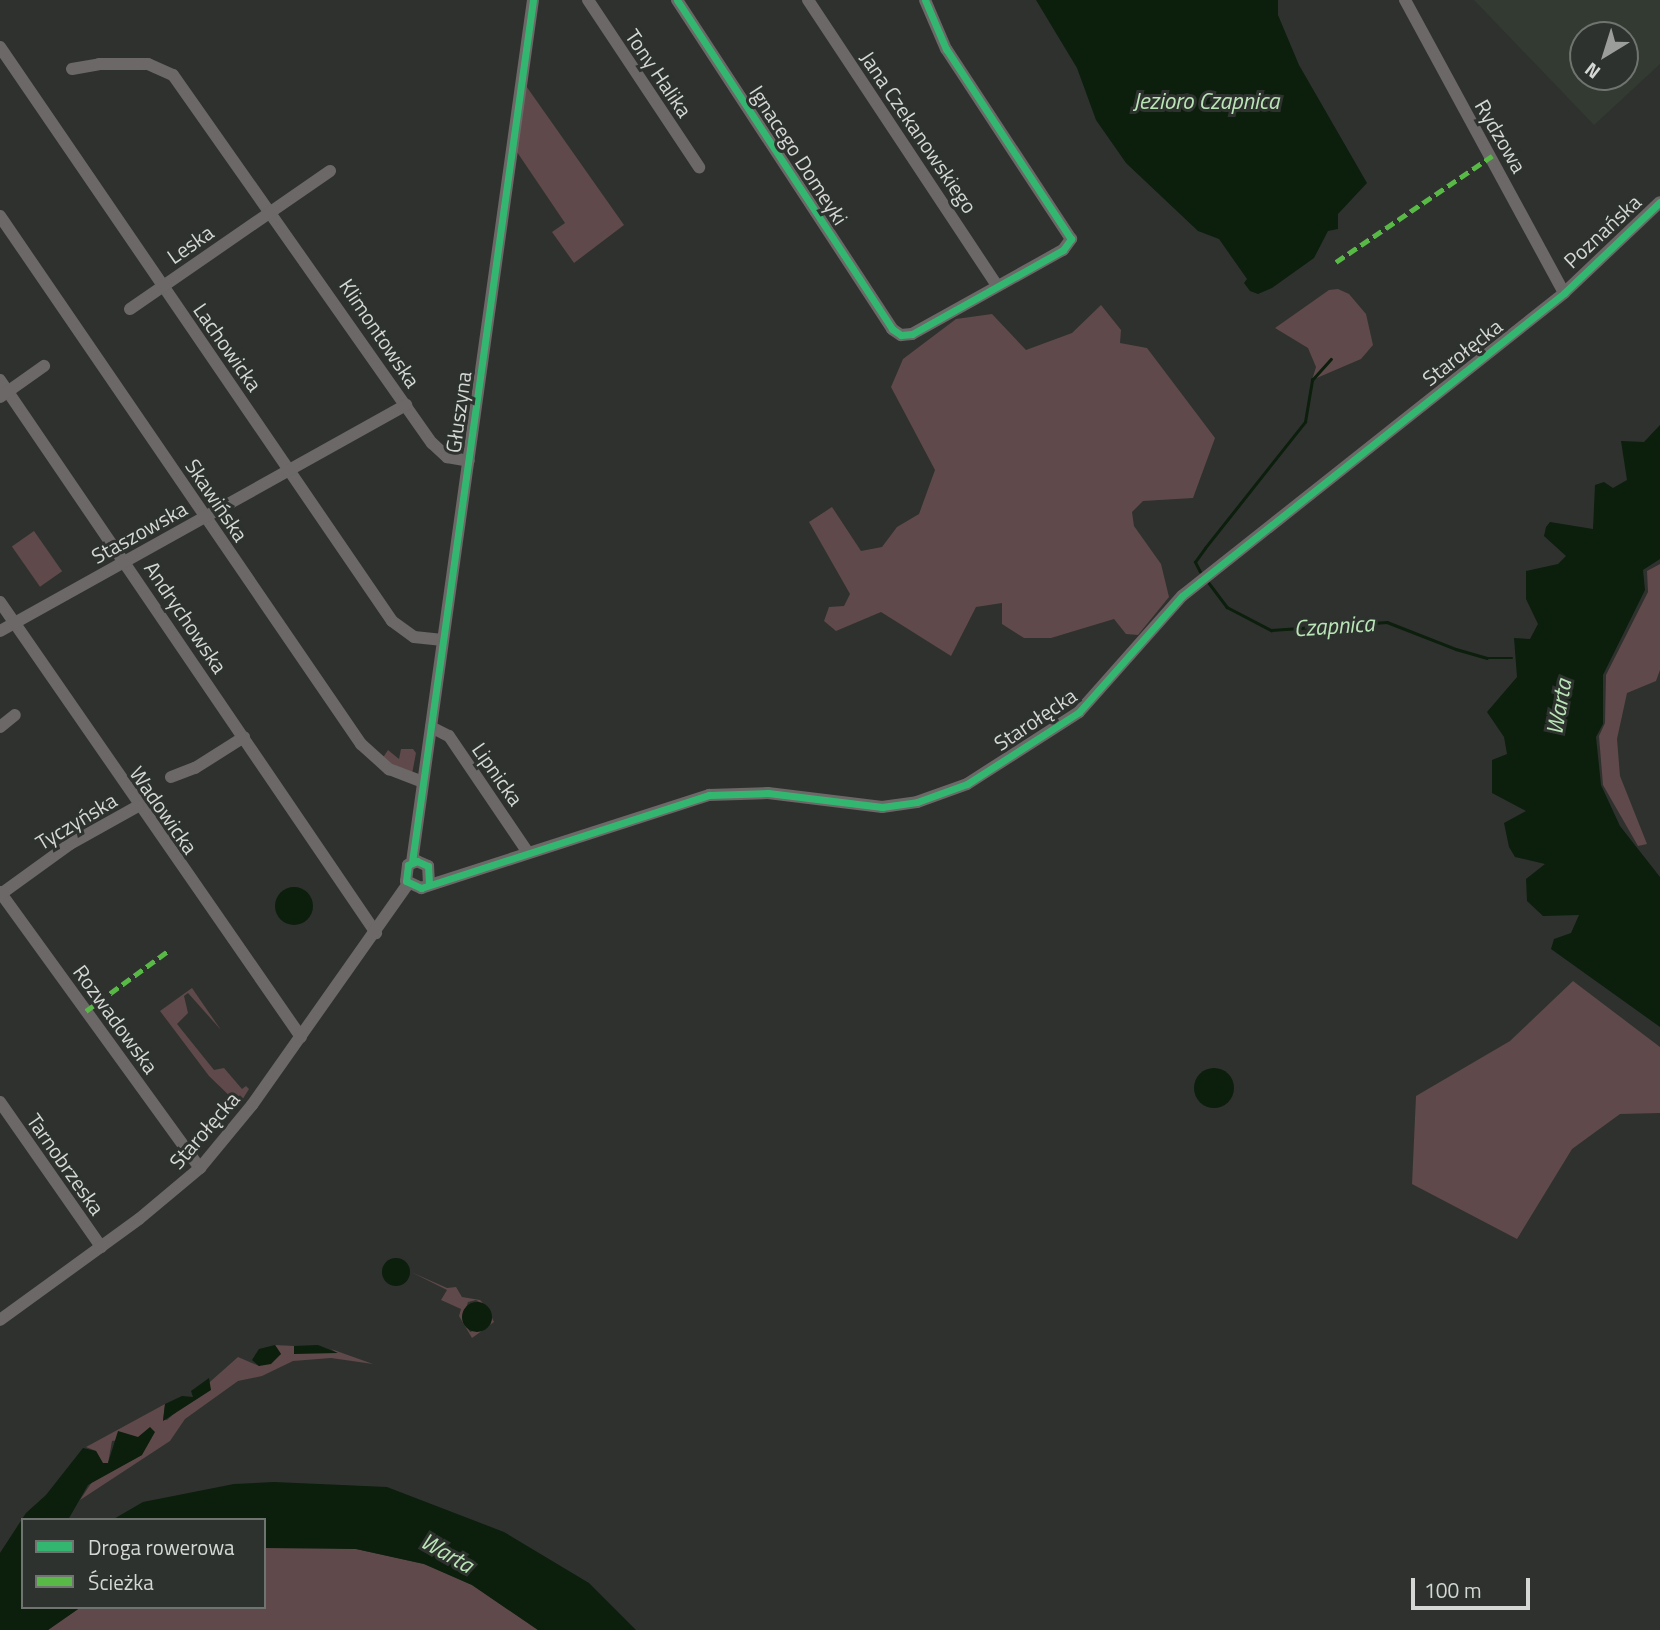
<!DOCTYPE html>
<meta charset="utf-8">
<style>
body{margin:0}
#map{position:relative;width:1660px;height:1630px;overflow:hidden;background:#2f312f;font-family:"Titillium Web",sans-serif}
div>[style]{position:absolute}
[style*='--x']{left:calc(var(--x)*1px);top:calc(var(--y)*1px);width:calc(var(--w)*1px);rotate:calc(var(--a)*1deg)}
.built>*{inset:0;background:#323a32}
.green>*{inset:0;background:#5f494a;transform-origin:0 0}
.water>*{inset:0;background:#0c1e0c}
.round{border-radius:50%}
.stream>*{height:2.5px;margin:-1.25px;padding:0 1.25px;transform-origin:1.25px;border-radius:1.25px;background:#0c1e0c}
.minor>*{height:12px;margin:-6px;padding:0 6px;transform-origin:6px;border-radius:6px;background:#6b6867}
.quiet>*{height:5px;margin-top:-2.5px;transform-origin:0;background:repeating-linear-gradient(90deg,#58b947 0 10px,transparent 0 15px)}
.cycleway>*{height:7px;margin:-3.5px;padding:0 3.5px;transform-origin:3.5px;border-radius:3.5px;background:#33b770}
span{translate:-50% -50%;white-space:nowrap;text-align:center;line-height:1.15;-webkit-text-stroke:6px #2e322e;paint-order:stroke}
.street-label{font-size:21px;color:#d4d7d4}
.water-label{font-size:23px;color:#bae5b7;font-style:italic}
.legend{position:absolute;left:21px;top:1518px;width:245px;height:91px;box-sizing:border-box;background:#2e322e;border:2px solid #707470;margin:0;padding:9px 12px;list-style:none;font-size:21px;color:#d4d7d4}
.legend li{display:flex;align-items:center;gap:14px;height:35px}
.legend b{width:35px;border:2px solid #707470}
.north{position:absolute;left:1569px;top:21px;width:70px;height:70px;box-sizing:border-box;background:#2e322e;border:2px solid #707470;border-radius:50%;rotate:218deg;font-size:19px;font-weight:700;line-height:28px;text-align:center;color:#d4d7d4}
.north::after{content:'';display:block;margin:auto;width:24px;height:32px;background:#9a9d9a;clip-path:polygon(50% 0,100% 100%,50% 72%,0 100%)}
.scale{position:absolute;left:1411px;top:1578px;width:119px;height:32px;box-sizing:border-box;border:4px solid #d4d7d4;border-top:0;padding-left:9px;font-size:21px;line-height:24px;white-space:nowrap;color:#d4d7d4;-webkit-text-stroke:5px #2e322e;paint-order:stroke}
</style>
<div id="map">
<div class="built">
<i style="clip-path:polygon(evenodd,1474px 0,1660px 0,1660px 64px,1594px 125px,1474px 0,1583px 35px,1625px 35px,1625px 77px,1583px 77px,1583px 35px)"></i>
</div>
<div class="green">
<i style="clip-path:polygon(524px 83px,624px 225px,574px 263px,552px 232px,565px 223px,517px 152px)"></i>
<i style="clip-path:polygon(1338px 289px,1349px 294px,1366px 314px,1373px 345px,1361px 359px,1312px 380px,1316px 367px,1308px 348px,1275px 328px,1329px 290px)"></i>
<i style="clip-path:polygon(1101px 305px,1121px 330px,1120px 343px,1147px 348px,1215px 438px,1193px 498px,1143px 501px,1132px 512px,1134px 526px,1161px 564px,1169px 597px,1138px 635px,1126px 634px,1114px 619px,1051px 638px,1024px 638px,1002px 624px,1002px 603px,976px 607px,951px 656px,881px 612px,836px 631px,824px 621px,829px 607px,844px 606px,850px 594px,809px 522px,832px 507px,861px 551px,882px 547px,897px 527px,919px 514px,935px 470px,891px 387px,903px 359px,956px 319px,992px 314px,1026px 350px,1072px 333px)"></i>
<i style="left:34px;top:531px;width:49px;height:27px;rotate:55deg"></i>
<i style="clip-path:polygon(1660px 564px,1660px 670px,1656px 681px,1627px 693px,1617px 739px,1620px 776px,1647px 844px,1638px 846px,1603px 785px,1599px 736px,1605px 723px,1606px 675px,1648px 592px,1647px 571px)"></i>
<i style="clip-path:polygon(401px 749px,413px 749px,416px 753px,412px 774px,382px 759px,388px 750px,399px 759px)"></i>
<i style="clip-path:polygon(1573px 981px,1660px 1047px,1660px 1113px,1620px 1114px,1572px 1149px,1517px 1239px,1412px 1184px,1416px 1096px,1510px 1041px)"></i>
<i style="clip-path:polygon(192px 988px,221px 1030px,188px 993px,184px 996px,188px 1013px,177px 1024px,214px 1070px,224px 1068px,242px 1089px,246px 1086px,249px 1089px,239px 1105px,209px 1076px,160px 1011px)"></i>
<i style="clip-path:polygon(411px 1272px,447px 1288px,456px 1287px,462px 1297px,480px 1300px,487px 1307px,476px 1300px,468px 1302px,463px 1318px,470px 1332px,490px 1325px,492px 1318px,494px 1322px,472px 1338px,459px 1316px,461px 1309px,441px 1300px,447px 1290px)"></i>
<i style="clip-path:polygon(275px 1345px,294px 1346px,294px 1353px,337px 1353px,331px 1349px,373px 1364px,331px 1358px,293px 1361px,262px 1376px,238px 1381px,185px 1419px,170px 1441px,80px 1500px,92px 1482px,142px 1455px,138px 1437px,112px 1441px,108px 1463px,103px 1464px,96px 1451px,86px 1447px,165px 1404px,163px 1420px,167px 1420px,238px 1357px,259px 1366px,281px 1354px)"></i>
<i style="clip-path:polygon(283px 1546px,356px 1549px,424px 1564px,472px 1585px,538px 1630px,48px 1630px,81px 1607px,264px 1607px,264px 1548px)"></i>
</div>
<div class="water">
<i style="clip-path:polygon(1036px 0,1278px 0,1278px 15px,1299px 65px,1367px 183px,1338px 214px,1338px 229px,1328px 231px,1314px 258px,1272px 288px,1258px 294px,1250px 291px,1244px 283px,1247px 279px,1219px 239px,1198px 231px,1126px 163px,1096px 120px,1077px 68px)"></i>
<i style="clip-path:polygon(1660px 425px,1660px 559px,1643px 570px,1645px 590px,1603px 675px,1603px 724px,1596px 737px,1601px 785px,1620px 826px,1660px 877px,1660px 1027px,1551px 949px,1554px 939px,1571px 933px,1579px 915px,1543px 916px,1527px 901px,1526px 879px,1545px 864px,1515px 857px,1509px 847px,1504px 823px,1526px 811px,1492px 793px,1492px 760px,1507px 754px,1504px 737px,1487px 712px,1517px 677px,1514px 638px,1530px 639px,1538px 624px,1526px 599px,1526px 571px,1558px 564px,1566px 556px,1544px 536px,1546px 527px,1550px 522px,1593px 529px,1595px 485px,1604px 482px,1613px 488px,1627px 480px,1621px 441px,1644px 442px)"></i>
<i class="round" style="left:275px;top:887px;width:38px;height:38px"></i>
<i class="round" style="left:1194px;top:1068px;width:40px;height:40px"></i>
<i class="round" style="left:382px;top:1258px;width:28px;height:28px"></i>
<i class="round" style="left:462px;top:1302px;width:30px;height:30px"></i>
<i style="clip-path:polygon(275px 1345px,281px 1354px,271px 1364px,259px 1366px,252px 1360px,259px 1349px)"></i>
<i style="clip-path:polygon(318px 1345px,338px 1353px,294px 1354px,294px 1346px)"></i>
<i style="clip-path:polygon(209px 1378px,211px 1390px,163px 1421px,165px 1404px,182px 1396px,193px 1397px,191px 1391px)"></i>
<i style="clip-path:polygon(150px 1427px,155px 1432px,142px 1455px,88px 1485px,68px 1520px,23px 1520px,23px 1607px,81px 1607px,48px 1630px,0 1630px,0 1553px,26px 1513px,46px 1495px,83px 1448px,96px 1451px,103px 1463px,108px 1463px,118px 1431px,138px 1437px)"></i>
<i style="clip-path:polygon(274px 1482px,387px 1487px,504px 1532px,589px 1583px,636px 1630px,538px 1630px,472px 1585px,424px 1564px,356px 1549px,264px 1548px,264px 1520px,112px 1520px,143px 1502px,234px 1484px)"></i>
</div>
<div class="stream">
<i style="--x:1200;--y:572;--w:11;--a:-117"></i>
<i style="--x:1195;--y:562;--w:17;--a:-54"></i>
<i style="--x:1205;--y:548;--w:161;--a:-51.6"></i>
<i style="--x:1305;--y:422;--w:43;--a:-80.5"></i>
<i style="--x:1312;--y:380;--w:28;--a:-48"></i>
<i style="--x:1209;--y:583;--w:30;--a:53"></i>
<i style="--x:1227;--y:607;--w:50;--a:27.6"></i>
<i style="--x:1271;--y:630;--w:116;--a:-3.9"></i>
<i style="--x:1387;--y:622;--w:74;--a:21.4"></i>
<i style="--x:1456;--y:649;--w:32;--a:16"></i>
<i style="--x:1487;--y:658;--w:25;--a:0"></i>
</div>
<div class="minor">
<i style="--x:588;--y:0;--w:201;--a:56.4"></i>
<i style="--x:677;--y:0;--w:393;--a:56.8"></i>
<i style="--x:892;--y:329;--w:11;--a:34"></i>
<i style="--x:901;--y:335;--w:11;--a:-5"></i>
<i style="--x:912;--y:334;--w:173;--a:-29.1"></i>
<i style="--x:1063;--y:250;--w:14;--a:-54"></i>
<i style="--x:1071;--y:239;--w:227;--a:-123.3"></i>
<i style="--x:946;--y:49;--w:53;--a:-113.2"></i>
<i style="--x:808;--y:0;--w:343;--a:56.5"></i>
<i style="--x:1405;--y:0;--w:333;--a:61.5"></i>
<i style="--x:0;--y:47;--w:695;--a:55.67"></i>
<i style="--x:392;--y:621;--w:27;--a:36"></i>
<i style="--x:414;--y:637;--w:29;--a:6"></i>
<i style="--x:72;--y:69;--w:27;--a:-10"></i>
<i style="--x:99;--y:64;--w:49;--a:0"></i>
<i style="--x:148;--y:64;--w:27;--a:24"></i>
<i style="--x:173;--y:75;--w:450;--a:54.9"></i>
<i style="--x:432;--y:443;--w:21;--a:43"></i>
<i style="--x:447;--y:457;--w:22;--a:10"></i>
<i style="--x:0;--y:216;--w:640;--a:55.64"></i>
<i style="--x:361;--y:744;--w:38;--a:42"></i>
<i style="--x:389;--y:769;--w:36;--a:21"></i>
<i style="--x:130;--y:309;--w:243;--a:-34.6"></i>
<i style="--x:0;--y:380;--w:669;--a:55.79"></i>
<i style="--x:0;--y:397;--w:54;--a:-35.2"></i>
<i style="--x:0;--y:602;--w:529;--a:55.32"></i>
<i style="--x:0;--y:631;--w:465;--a:-29.1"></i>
<i style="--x:0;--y:727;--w:19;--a:-39"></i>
<i style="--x:431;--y:727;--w:20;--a:27"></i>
<i style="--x:449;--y:736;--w:139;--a:55.9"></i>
<i style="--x:171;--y:777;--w:26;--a:-21"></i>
<i style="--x:195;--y:768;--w:58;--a:-32.3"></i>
<i style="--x:412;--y:862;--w:870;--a:-82.01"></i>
<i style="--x:429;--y:884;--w:18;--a:-93"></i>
<i style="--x:428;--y:866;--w:12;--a:-156"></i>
<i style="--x:417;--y:861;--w:10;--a:156"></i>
<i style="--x:408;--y:865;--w:16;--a:97"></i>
<i style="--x:406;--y:881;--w:17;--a:25"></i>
<i style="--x:421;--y:888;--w:303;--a:-17.9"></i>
<i style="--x:709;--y:795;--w:59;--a:-1.9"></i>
<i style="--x:768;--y:793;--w:115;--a:7"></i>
<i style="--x:882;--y:807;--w:35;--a:-8"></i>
<i style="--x:917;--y:802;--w:53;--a:-19.8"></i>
<i style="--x:967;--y:784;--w:133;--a:-32.7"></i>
<i style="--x:1079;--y:712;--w:155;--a:-48.4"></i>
<i style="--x:1182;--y:596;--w:488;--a:-38.4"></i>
<i style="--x:1564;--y:293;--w:132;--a:-43.5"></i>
<i style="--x:0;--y:892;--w:341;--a:54.1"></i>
<i style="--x:1;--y:894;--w:85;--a:-35.9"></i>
<i style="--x:70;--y:844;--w:78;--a:-29.2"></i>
<i style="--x:0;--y:1102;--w:177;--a:55.1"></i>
<i style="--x:0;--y:1320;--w:172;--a:-36"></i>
<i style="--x:139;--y:1219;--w:80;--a:-39.9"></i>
<i style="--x:200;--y:1168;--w:82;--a:-50.5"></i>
<i style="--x:252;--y:1105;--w:271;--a:-54.8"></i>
</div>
<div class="quiet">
<i style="--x:1336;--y:262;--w:189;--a:-34.2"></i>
<i style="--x:86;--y:1011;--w:102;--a:-36.2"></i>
</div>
<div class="cycleway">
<i style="--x:677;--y:0;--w:393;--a:56.8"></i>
<i style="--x:892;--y:329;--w:11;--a:34"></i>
<i style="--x:901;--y:335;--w:11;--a:-5"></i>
<i style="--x:912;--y:334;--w:173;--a:-29.1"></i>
<i style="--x:1063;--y:250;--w:14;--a:-54"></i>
<i style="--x:1071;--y:239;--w:227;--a:-123.3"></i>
<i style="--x:946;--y:49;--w:53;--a:-113.2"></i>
<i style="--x:412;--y:862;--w:870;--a:-82.01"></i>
<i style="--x:429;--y:884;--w:18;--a:-93"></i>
<i style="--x:428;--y:866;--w:12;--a:-156"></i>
<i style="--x:417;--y:861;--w:10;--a:156"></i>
<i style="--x:408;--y:865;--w:16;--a:97"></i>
<i style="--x:406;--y:881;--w:17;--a:25"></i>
<i style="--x:421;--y:888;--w:303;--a:-17.9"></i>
<i style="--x:709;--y:795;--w:59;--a:-1.9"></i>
<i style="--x:768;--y:793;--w:115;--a:7"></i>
<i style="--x:882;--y:807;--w:35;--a:-8"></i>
<i style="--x:917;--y:802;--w:53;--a:-19.8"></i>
<i style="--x:967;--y:784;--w:133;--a:-32.7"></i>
<i style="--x:1079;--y:712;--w:155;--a:-48.4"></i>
<i style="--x:1182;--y:596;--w:488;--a:-38.4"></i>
<i style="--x:1564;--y:293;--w:132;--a:-43.5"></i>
</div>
<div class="street-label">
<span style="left:659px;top:73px;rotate:56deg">Tony Halika</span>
<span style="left:919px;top:132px;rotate:56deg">Jana Czekanowskiego</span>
<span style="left:1501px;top:136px;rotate:60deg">Rydzowa</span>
<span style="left:799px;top:155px;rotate:57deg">Ignacego Domeyki</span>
<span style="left:1602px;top:231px;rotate:-43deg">Poznańska</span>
<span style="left:190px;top:244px;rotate:-35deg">Leska</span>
<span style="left:380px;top:333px;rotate:56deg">Klimontowska</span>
<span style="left:228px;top:347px;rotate:55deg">Lachowicka</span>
<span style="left:1462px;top:352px;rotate:-38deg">Starołęcka</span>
<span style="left:458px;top:412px;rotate:-82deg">Głuszyna</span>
<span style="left:217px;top:500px;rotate:56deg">Skawińska</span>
<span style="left:139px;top:532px;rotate:-29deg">Staszowska</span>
<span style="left:186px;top:617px;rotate:56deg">Andrychowska</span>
<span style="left:1035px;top:719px;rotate:-34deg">Starołęcka</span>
<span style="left:498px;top:774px;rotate:55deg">Lipnicka</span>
<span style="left:164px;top:810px;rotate:55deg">Wadowicka</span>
<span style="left:76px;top:821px;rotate:-31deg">Tyczyńska</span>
<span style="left:116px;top:1019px;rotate:54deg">Rozwadowska</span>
<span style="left:204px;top:1130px;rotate:-49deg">Starołęcka</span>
<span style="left:66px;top:1164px;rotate:55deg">Tarnobrzeska</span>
</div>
<div class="water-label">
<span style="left:1206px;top:101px">Jezioro Czapnica</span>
<span style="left:1334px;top:626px;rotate:-4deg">Czapnica</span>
<span style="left:1559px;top:707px;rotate:-80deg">Warta</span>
<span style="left:447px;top:1553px;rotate:30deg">Warta</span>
</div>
<ul class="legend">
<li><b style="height:9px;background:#33b770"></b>Droga rowerowa</li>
<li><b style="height:9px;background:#58b947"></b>Ścieżka</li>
</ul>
<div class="north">N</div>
<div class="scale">100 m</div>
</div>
